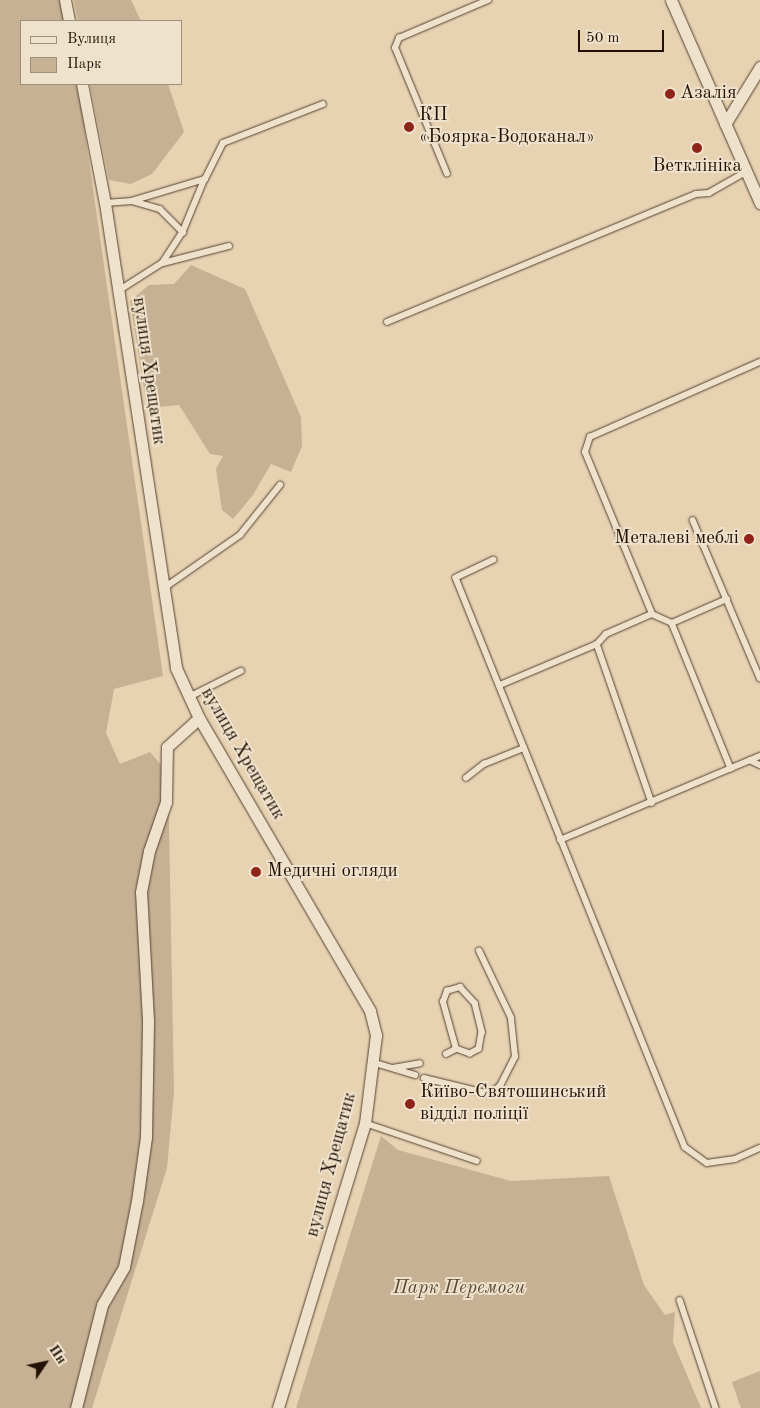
<!DOCTYPE html>
<meta charset="utf-8">
<style>
body{margin:0}
#map{position:relative;width:760px;height:1408px;overflow:hidden;background:#e7d2b2;font-family:"Old Standard TT",serif}
div>[style]{position:absolute}
[style*='--x']{left:calc(var(--x)*1px);top:calc(var(--y)*1px);width:calc(var(--w)*1px);rotate:calc(var(--a)*1deg)}
.green>*{inset:0;background:#c6b194}
.roads{filter:drop-shadow(0 0 1px #54422f) drop-shadow(0 0 1px #54422f)}
.lane>*{height:5.5px;margin:-2.75px;padding:0 2.75px;transform-origin:2.75px;border-radius:2.75px;background:#efe2cd}
.street>*{height:11px;margin:-5.5px;padding:0 5.5px;transform-origin:5.5px;border-radius:5.5px;background:#efe2cd}
.dots>*{width:14px;height:14px;translate:-50% -50%;box-sizing:border-box;border:2px solid #efe2cd;border-radius:50%}
span{translate:-50% -50%;white-space:nowrap;text-align:center;line-height:1.15;-webkit-text-stroke:4px #efe2cd;paint-order:stroke}
.poi-label{font-size:19px;color:#231203}
.left{translate:0 -50%;text-align:left}
.right{translate:-100% -50%;text-align:right}
.street-label{font-size:19px;color:#231203}
.park-label{font-size:19px;color:#5c4a36;font-style:italic}
.legend{position:absolute;left:20px;top:20px;width:162px;height:65px;box-sizing:border-box;background:#efe2cd;border:1px solid #9d8f7c;margin:0;padding:6px 9px;list-style:none;font-size:15px;color:#231203}
.legend li{display:flex;align-items:center;gap:10px;height:25px}
.legend b{width:25px;border:1px solid #9d8f7c}
.north{position:absolute;left:20px;top:1338px;width:50px;height:50px;-webkit-text-stroke:4px #efe2cd;paint-order:stroke;rotate:56deg;font-size:14px;font-weight:700;line-height:20px;text-align:center;color:#231203}
.north::after{content:'';display:block;margin:auto;width:18px;height:22px;background:#231203;clip-path:polygon(50% 0,100% 100%,50% 72%,0 100%)}
.scale{position:absolute;left:578px;top:30px;width:86px;height:22px;box-sizing:border-box;border:2px solid #231203;border-top:0;padding-left:6px;font-size:15px;line-height:18px;white-space:nowrap;color:#231203;-webkit-text-stroke:4px #efe2cd;paint-order:stroke}
</style>
<div id="map">
<div class="green">
<i style="clip-path:polygon(0 0,64px 0,69px 21px,21px 21px,21px 84px,78px 84px,163px 676px,114px 689px,106px 733px,120px 764px,150px 752px,168px 773px,174px 1091px,167px 1168px,92px 1408px,0 1408px)"></i>
<i style="clip-path:polygon(74px 0,131px 0,141px 21px,78px 21px)"></i>
<i style="clip-path:polygon(90px 84px,168px 84px,184px 132px,152px 174px,131px 184px,109px 180px)"></i>
<i style="clip-path:polygon(191px 265px,245px 289px,301px 417px,302px 446px,291px 472px,271px 464px,253px 495px,233px 519px,222px 510px,216px 469px,223px 456px,210px 454px,179px 405px,147px 408px,130px 301px,149px 285px,174px 284px)"></i>
<i style="clip-path:polygon(381px 1136px,398px 1150px,511px 1181px,609px 1176px,644px 1285px,665px 1315px,675px 1312px,673px 1342px,701px 1408px,296px 1408px)"></i>
<i style="clip-path:polygon(760px 1371px,760px 1408px,741px 1408px,732px 1382px)"></i>
</div>
<div class="roads">
<div class="lane">
<i style="--x:447;--y:174;--w:136;--a:-112.4"></i>
<i style="--x:395;--y:48;--w:11;--a:-68"></i>
<i style="--x:399;--y:38;--w:97;--a:-23.1"></i>
<i style="--x:205;--y:179;--w:40;--a:-63.4"></i>
<i style="--x:223;--y:143;--w:107;--a:-21.3"></i>
<i style="--x:132;--y:201;--w:76;--a:-16.8"></i>
<i style="--x:205;--y:179;--w:57;--a:112.5"></i>
<i style="--x:105;--y:203;--w:27;--a:-4"></i>
<i style="--x:132;--y:201;--w:29;--a:16"></i>
<i style="--x:160;--y:209;--w:33;--a:45"></i>
<i style="--x:183;--y:232;--w:37;--a:123"></i>
<i style="--x:163;--y:263;--w:52;--a:147.5"></i>
<i style="--x:163;--y:263;--w:68;--a:-14.4"></i>
<i style="--x:387;--y:322;--w:334;--a:-22.5"></i>
<i style="--x:696;--y:194;--w:13;--a:-4"></i>
<i style="--x:709;--y:193;--w:43;--a:-29.6"></i>
<i style="--x:693;--y:520;--w:172;--a:67"></i>
<i style="--x:494;--y:560;--w:42;--a:154.7"></i>
<i style="--x:456;--y:578;--w:613;--a:68.08"></i>
<i style="--x:685;--y:1147;--w:27;--a:36"></i>
<i style="--x:707;--y:1163;--w:28;--a:-8"></i>
<i style="--x:735;--y:1159;--w:27;--a:-24"></i>
<i style="--x:164;--y:588;--w:93;--a:-34.9"></i>
<i style="--x:240;--y:535;--w:64;--a:-51.3"></i>
<i style="--x:652;--y:614;--w:175;--a:-112.5"></i>
<i style="--x:585;--y:452;--w:16;--a:-72"></i>
<i style="--x:590;--y:437;--w:186;--a:-23.8"></i>
<i style="--x:672;--y:623;--w:157;--a:67.9"></i>
<i style="--x:597;--y:644;--w:168;--a:70.9"></i>
<i style="--x:500;--y:685;--w:105;--a:-22.9"></i>
<i style="--x:597;--y:644;--w:13;--a:-48"></i>
<i style="--x:606;--y:634;--w:50;--a:-23.5"></i>
<i style="--x:652;--y:614;--w:22;--a:24"></i>
<i style="--x:672;--y:623;--w:60;--a:-23.6"></i>
<i style="--x:189;--y:697;--w:58;--a:-26.6"></i>
<i style="--x:750;--y:760;--w:11;--a:27"></i>
<i style="--x:466;--y:778;--w:23;--a:-38"></i>
<i style="--x:484;--y:764;--w:43;--a:-21.8"></i>
<i style="--x:560;--y:840;--w:217;--a:-22.8"></i>
<i style="--x:446;--y:1054;--w:11;--a:-27"></i>
<i style="--x:456;--y:1049;--w:49;--a:-105.5"></i>
<i style="--x:443;--y:1002;--w:12;--a:-70"></i>
<i style="--x:447;--y:991;--w:14;--a:-17"></i>
<i style="--x:460;--y:987;--w:22;--a:47"></i>
<i style="--x:475;--y:1003;--w:30;--a:76"></i>
<i style="--x:482;--y:1032;--w:17;--a:100"></i>
<i style="--x:479;--y:1049;--w:10;--a:151"></i>
<i style="--x:470;--y:1054;--w:15;--a:-160"></i>
<i style="--x:375;--y:1063;--w:42;--a:16.7"></i>
<i style="--x:393;--y:1068;--w:27;--a:-10"></i>
<i style="--x:424;--y:1078;--w:68;--a:13.6"></i>
<i style="--x:490;--y:1094;--w:13;--a:-39"></i>
<i style="--x:500;--y:1086;--w:33;--a:-63"></i>
<i style="--x:515;--y:1057;--w:39;--a:-96"></i>
<i style="--x:511;--y:1018;--w:74;--a:-115.5"></i>
<i style="--x:365;--y:1123;--w:118;--a:18.7"></i>
<i style="--x:680;--y:1300;--w:114;--a:71.6"></i>
</div>
<div class="street">
<i style="--x:65;--y:0;--w:21;--a:79"></i>
<i style="--x:671;--y:0;--w:222;--a:66.3"></i>
<i style="--x:82;--y:84;--w:121;--a:79.1"></i>
<i style="--x:105;--y:203;--w:470;--a:81.3"></i>
<i style="--x:176;--y:668;--w:55;--a:65.3"></i>
<i style="--x:199;--y:718;--w:339;--a:59.7"></i>
<i style="--x:370;--y:1011;--w:25;--a:76"></i>
<i style="--x:376;--y:1035;--w:89;--a:97.1"></i>
<i style="--x:365;--y:1123;--w:298;--a:107"></i>
<i style="--x:725;--y:124;--w:67;--a:-58.4"></i>
<i style="--x:76;--y:1408;--w:106;--a:-75.8"></i>
<i style="--x:102;--y:1305;--w:44;--a:-59.9"></i>
<i style="--x:124;--y:1267;--w:67;--a:-78.9"></i>
<i style="--x:137;--y:1201;--w:65;--a:-82"></i>
<i style="--x:146;--y:1137;--w:117;--a:-89"></i>
<i style="--x:148;--y:1020;--w:128;--a:-93.1"></i>
<i style="--x:141;--y:892;--w:42;--a:-79"></i>
<i style="--x:149;--y:851;--w:52;--a:-70.9"></i>
<i style="--x:166;--y:802;--w:55;--a:-89"></i>
<i style="--x:167;--y:747;--w:43;--a:-42.2"></i>
</div>
</div>
<div class="dots">
<i style="left:670px;top:94px;background:#8f2418"></i>
<i style="left:409px;top:127px;background:#8f2418"></i>
<i style="left:697px;top:148px;background:#8f2418"></i>
<i style="left:749px;top:539px;background:#8f2418"></i>
<i style="left:256px;top:872px;background:#8f2418"></i>
<i style="left:410px;top:1104px;background:#8f2418"></i>
</div>
<div class="poi-label">
<span class="left" style="left:680px;top:94px">Азалія</span>
<span class="left" style="left:419px;top:127px">КП<br>«Боярка-Водоканал»</span>
<span style="left:697px;top:167px">Ветклініка</span>
<span class="right" style="left:739px;top:539px">Металеві меблі</span>
<span class="left" style="left:267px;top:872px">Медичні огляди</span>
<span class="left" style="left:420px;top:1104px">Київо-Святошинський<br>відділ поліції</span>
</div>
<div class="street-label">
<span style="left:148px;top:371px;rotate:82deg">вулиця Хрещатик</span>
<span style="left:242px;top:754px;rotate:60deg">вулиця Хрещатик</span>
<span style="left:332px;top:1165px;rotate:-75deg">вулиця Хрещатик</span>
</div>
<div class="park-label">
<span style="left:459px;top:1289px">Парк Перемоги</span>
</div>
<ul class="legend">
<li><b style="height:6px;background:#efe2cd"></b>Вулиця</li>
<li><b style="height:14px;background:#c6b194"></b>Парк</li>
</ul>
<div class="north">Пн</div>
<div class="scale">50 m</div>
</div>
